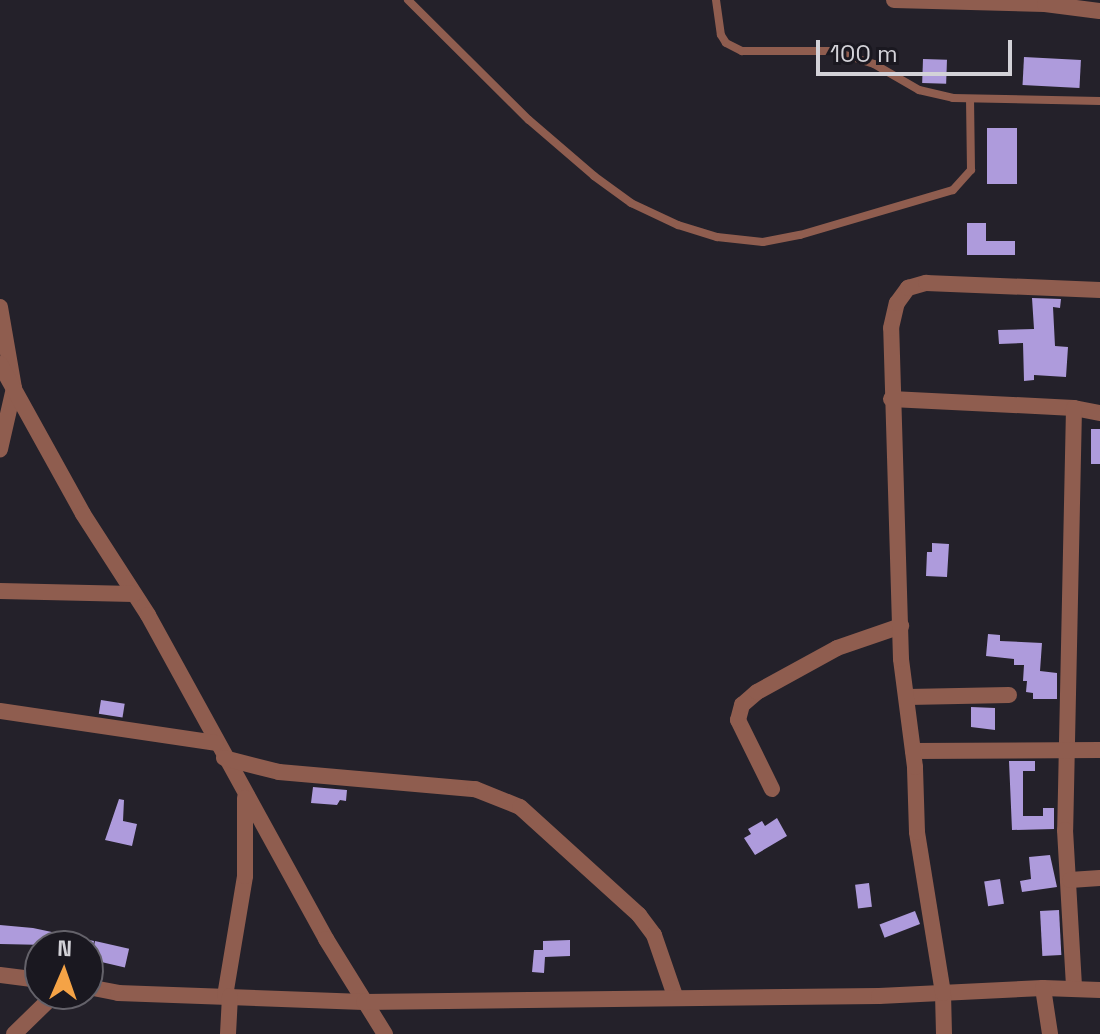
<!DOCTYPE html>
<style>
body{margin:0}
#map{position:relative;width:1100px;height:1034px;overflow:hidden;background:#24212a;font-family:"Space Grotesk",sans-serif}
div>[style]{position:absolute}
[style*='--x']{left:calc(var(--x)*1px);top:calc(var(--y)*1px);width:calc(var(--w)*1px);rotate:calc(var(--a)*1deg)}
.building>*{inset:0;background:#ae9bdc;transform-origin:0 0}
.lane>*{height:8px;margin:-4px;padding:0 4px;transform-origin:4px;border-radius:4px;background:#8f5d4f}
.street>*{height:16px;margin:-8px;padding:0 8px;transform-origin:8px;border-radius:8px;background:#8f5d4f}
span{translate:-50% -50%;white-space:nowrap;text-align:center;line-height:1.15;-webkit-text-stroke:8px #1a1820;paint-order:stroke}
.north{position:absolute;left:24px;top:930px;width:80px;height:80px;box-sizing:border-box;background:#1a1820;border:2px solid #64626a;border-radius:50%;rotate:2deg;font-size:22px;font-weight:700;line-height:32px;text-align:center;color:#d3d2d8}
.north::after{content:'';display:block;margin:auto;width:28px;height:36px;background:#f5a346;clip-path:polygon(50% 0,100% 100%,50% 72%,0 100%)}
.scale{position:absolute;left:816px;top:40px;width:196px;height:36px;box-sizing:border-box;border:4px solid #d3d2d8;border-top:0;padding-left:10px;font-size:24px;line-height:28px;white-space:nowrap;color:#d3d2d8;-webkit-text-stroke:6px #1a1820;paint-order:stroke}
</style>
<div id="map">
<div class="building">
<i style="left:1024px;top:57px;width:57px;height:28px;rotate:3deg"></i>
<i style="left:923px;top:59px;width:24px;height:24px;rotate:2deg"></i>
<i style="left:987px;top:128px;width:30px;height:56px"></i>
<i style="clip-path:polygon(967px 223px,986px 223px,986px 241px,1015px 241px,1015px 255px,967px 255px)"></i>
<i style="clip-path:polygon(1032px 298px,1061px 299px,1060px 308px,1053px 307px,1055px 346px,1068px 347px,1066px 377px,1034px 375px,1034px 380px,1024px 381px,1023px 343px,999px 344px,998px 330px,1034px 329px)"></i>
<i style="left:1091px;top:429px;width:9px;height:35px"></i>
<i style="clip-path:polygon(932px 543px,949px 544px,947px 577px,926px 576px,927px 552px,932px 552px)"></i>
<i style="clip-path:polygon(988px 634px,1000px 635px,1000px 641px,1042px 643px,1040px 671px,1057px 673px,1057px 699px,1033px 699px,1033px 693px,1026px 692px,1027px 681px,1023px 681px,1024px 665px,1014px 665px,1014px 659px,986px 656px)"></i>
<i style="left:101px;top:700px;width:24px;height:14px;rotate:9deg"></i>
<i style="clip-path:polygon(971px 707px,995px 708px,995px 730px,971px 727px)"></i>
<i style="clip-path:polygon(1009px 761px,1035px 761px,1035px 771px,1023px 771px,1023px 816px,1043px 816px,1043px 808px,1054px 808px,1054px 829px,1012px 830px)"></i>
<i style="clip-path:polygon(313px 787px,347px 790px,346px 801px,340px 800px,337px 805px,311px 803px)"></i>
<i style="clip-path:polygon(119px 799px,124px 800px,123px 821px,137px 824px,132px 846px,105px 840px)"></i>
<i style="clip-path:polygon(777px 818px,787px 836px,755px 855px,744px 838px,751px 834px,748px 829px,762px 821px,765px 826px)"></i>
<i style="clip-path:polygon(1050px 855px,1057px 887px,1022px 892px,1020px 881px,1031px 879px,1029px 857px)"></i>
<i style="left:1000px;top:879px;width:25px;height:16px;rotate:81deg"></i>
<i style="left:869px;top:883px;width:24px;height:14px;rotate:83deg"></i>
<i style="left:1059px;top:910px;width:45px;height:19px;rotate:87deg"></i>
<i style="left:915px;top:911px;width:14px;height:38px;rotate:69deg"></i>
<i style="clip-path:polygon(0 925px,33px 928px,94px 941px,93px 946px,0 944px)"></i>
<i style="clip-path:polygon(570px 940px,570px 956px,545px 957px,544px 973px,532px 972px,534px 950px,543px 950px,543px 941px)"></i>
<i style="left:95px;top:941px;width:35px;height:19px;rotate:13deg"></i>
</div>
<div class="lane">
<i style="--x:408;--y:0;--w:170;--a:44.8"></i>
<i style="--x:529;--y:120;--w:86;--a:40.7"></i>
<i style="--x:594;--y:176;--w:46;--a:36.1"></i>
<i style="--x:631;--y:203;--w:52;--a:25.1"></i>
<i style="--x:678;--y:225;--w:41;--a:17.1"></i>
<i style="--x:717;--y:237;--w:46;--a:6.2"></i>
<i style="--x:763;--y:242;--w:38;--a:-11"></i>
<i style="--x:800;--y:235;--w:159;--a:-16.4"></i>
<i style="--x:953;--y:190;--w:27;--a:-48"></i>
<i style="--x:971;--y:170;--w:71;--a:-90.8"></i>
<i style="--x:716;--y:0;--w:35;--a:82"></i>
<i style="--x:721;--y:35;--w:9;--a:58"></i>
<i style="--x:726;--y:43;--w:18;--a:27"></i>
<i style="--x:742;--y:51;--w:91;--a:0"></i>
<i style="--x:833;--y:51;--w:43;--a:17.6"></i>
<i style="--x:874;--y:64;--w:52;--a:30"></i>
<i style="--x:919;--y:90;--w:35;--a:13"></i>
<i style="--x:953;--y:98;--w:147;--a:1.2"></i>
</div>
<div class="street">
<i style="--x:894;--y:0;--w:151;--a:1.5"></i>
<i style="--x:1045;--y:4;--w:55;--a:7.3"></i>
<i style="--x:0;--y:307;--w:82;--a:80.2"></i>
<i style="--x:14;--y:388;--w:63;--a:102.9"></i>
<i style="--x:0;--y:364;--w:171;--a:61"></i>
<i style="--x:83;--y:514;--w:120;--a:57.2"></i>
<i style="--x:148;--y:615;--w:370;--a:61.2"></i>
<i style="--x:326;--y:939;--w:112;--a:58.2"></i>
<i style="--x:891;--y:399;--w:183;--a:2.8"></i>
<i style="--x:1074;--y:408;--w:26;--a:11"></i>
<i style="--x:1074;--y:408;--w:422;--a:91.2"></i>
<i style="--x:1065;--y:830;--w:158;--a:86.7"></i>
<i style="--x:0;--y:591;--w:134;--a:1.3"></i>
<i style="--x:908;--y:697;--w:101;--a:-1.1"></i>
<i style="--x:0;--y:711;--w:218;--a:8.4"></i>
<i style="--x:913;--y:751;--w:187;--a:-0.3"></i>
<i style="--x:224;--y:758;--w:57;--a:14.3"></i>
<i style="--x:279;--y:772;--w:197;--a:5"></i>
<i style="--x:475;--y:789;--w:48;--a:21.8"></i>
<i style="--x:520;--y:807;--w:161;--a:42.2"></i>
<i style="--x:639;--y:915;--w:25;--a:53"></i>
<i style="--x:654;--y:935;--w:65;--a:71"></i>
<i style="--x:772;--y:789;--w:77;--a:-116.2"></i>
<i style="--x:738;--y:720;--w:16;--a:-75"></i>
<i style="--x:742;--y:705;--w:20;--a:-41"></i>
<i style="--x:757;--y:692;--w:91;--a:-28.8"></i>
<i style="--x:837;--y:648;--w:68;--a:-19"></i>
<i style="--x:1070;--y:880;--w:30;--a:-4"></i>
<i style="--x:0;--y:975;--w:40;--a:7.1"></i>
<i style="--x:88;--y:987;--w:31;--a:11"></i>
<i style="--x:118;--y:993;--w:246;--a:2.1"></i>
<i style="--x:364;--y:1002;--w:515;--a:-0.67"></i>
<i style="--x:879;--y:996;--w:164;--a:-2.8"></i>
<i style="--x:1043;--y:988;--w:57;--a:2"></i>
<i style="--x:1043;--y:988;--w:47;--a:81.3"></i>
<i style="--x:225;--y:996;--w:122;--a:-80.5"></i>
<i style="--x:245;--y:876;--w:78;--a:-90"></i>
<i style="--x:14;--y:1034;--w:57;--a:-44.3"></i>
<i style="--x:228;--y:1034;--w:38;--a:-87"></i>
<i style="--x:944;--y:1034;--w:41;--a:-91.4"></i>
<i style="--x:943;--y:993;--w:163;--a:-99.2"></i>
<i style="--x:917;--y:832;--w:65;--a:-91.8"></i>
<i style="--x:915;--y:767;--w:109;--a:-97.4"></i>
<i style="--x:901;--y:659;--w:331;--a:-91.7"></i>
<i style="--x:891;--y:328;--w:26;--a:-77"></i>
<i style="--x:897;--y:303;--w:19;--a:-54"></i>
<i style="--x:908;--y:288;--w:19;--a:-16"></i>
<i style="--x:926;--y:283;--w:174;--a:2.3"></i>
</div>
<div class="north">N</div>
<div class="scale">100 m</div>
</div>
